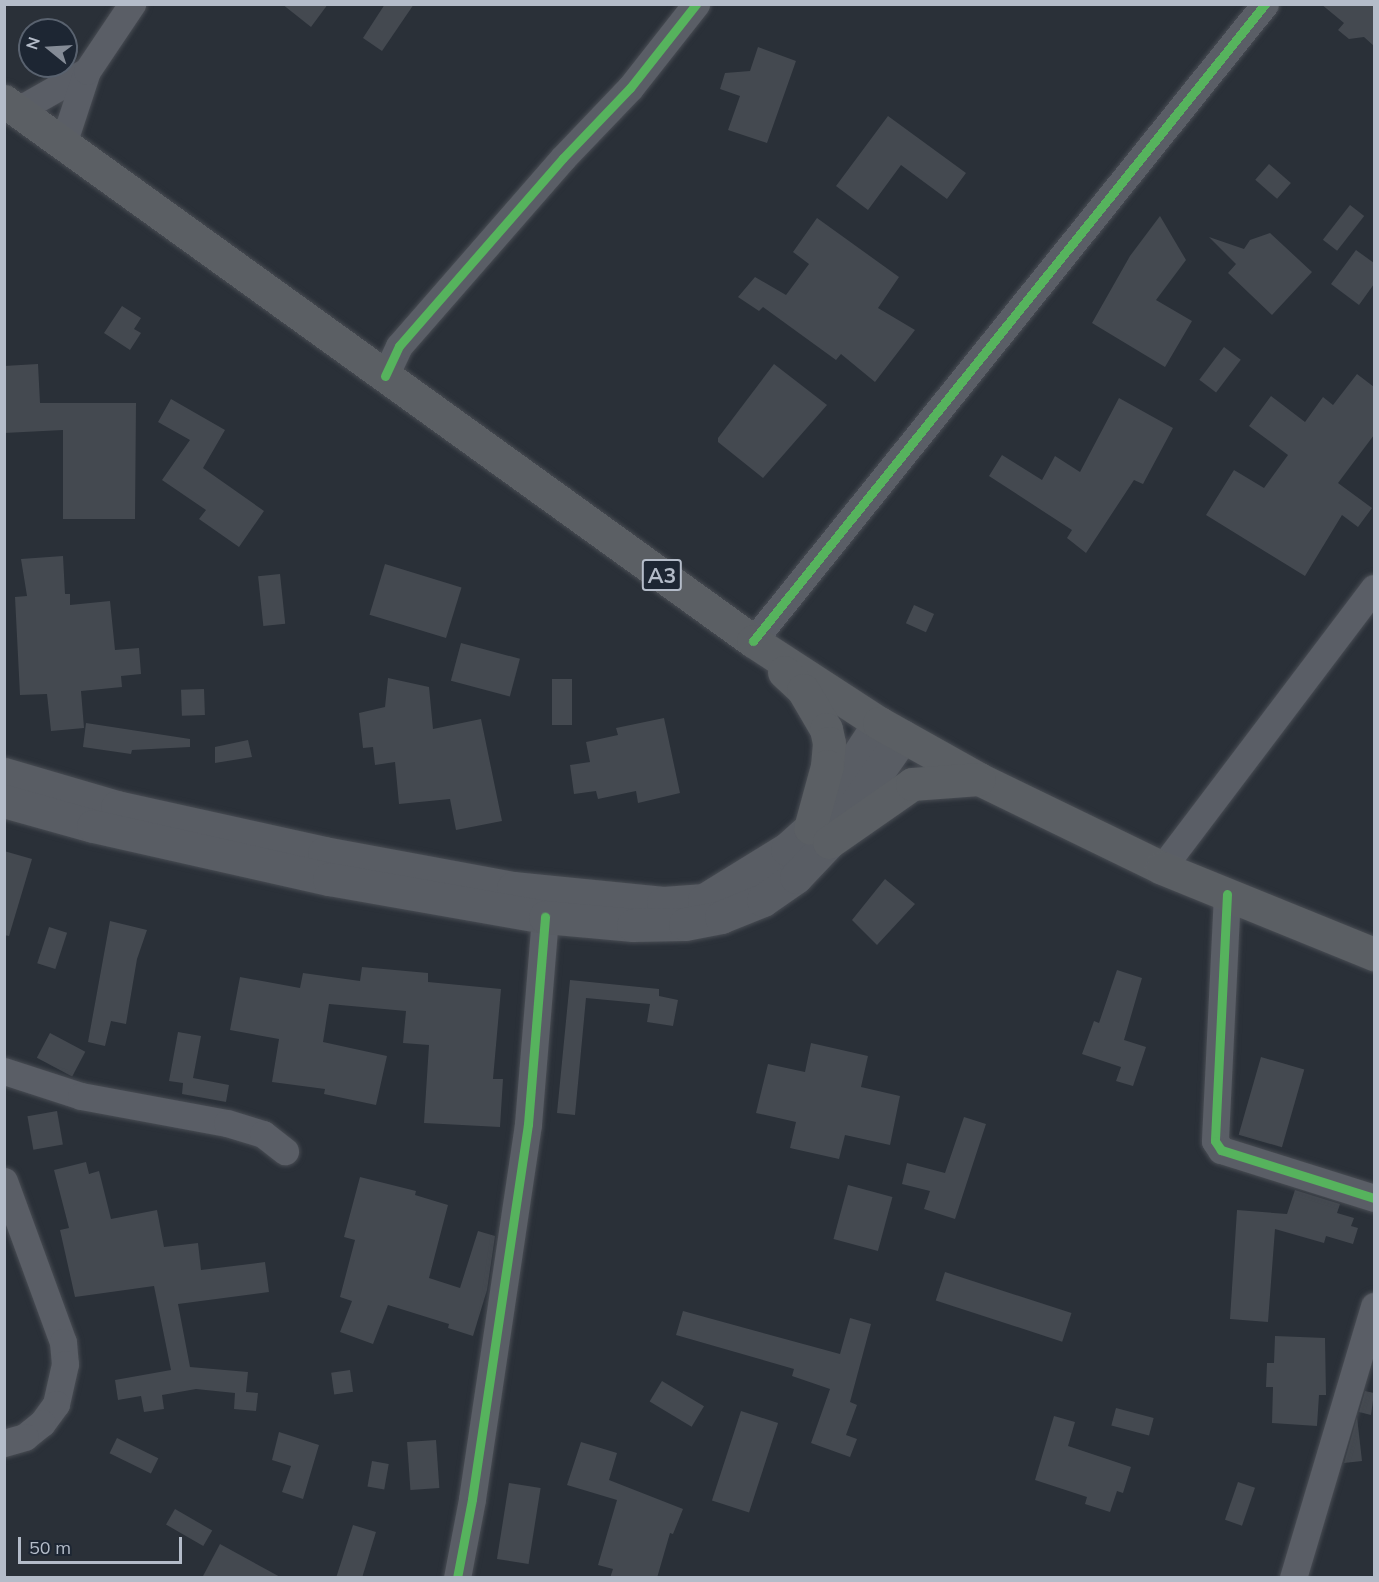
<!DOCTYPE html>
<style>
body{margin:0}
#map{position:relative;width:1379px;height:1582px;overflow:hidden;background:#2a3038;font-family:Mulish,sans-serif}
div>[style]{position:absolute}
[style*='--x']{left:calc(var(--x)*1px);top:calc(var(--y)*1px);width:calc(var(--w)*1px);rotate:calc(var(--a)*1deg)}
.building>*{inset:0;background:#444950;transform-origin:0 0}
.roads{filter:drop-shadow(0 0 2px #484c53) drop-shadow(0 0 2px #484c53)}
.minor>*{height:27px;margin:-13.5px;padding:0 13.5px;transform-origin:13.5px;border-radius:13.5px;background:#5a5e66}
.secondary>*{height:33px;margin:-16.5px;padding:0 16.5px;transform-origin:16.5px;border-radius:16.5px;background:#595d64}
.trunk>*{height:33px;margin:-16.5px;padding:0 16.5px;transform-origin:16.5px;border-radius:16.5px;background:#5b5f64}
.cycleway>*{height:9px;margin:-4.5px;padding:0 4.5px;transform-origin:4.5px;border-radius:4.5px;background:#56b35d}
span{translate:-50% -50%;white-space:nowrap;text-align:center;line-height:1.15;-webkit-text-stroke:4.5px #1d2633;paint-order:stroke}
.shield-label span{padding:2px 4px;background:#1d2633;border:2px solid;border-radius:4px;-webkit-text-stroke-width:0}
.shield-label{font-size:21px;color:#b4bcc9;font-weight:700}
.frame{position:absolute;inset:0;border:6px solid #b4bcc9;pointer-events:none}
.north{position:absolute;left:18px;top:18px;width:60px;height:60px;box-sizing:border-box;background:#1d2633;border:2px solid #59626f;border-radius:50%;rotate:288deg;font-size:16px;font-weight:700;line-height:24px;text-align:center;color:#b4bcc9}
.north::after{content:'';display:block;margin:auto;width:21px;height:27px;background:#848b96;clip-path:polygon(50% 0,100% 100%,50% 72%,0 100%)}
.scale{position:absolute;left:18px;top:1537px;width:164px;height:27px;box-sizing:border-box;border:3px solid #b4bcc9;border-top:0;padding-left:8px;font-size:18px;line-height:21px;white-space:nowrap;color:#b4bcc9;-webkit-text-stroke:4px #1d2633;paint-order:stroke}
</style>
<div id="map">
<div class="building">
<i style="clip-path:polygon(282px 4px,328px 4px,311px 27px)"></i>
<i style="clip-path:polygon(385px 4px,414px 4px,382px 51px,363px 38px)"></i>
<i style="clip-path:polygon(1321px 4px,1374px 4px,1374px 46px,1364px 37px,1349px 39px,1338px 30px,1344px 23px)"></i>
<i style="clip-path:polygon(758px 47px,796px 61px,767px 143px,728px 130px,740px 96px,720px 89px,725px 73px,750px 71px)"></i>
<i style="clip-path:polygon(888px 116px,966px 173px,947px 199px,901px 165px,868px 210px,836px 186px)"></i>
<i style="left:1269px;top:164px;width:29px;height:21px;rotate:41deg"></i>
<i style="left:1350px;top:205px;width:18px;height:44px;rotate:38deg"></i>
<i style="clip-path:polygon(1160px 216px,1186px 260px,1156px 300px,1192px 321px,1165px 367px,1092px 323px,1130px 256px)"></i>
<i style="clip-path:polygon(817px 218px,899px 277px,878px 308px,915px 330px,875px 382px,841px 354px,836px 360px,763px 307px,759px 311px,738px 297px,755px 277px,786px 295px,809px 264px,793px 252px)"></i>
<i style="clip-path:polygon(1270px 233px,1312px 272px,1272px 315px,1228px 273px,1236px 264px,1209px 237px,1244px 249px,1250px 240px)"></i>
<i style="clip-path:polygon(1356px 250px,1374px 263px,1374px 284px,1359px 305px,1331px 284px)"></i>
<i style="clip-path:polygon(122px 306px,141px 318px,134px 329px,141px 333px,130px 350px,104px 333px)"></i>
<i style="left:1224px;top:347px;width:21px;height:41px;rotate:37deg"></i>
<i style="clip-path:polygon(38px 364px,40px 403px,136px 403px,135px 519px,63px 519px,63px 430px,4px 433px,4px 366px)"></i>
<i style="clip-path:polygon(774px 364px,827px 405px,763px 478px,718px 442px,718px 438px)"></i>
<i style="clip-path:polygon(1357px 374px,1374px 387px,1374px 435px,1338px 483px,1372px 508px,1358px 527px,1342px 515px,1305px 576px,1206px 515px,1234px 470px,1264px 488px,1288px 455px,1249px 426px,1271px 396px,1305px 422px,1323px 397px,1333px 405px)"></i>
<i style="clip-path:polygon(1119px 398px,1173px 428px,1143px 484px,1134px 480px,1086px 553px,1067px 538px,1072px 530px,989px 476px,1002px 455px,1042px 480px,1055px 456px,1080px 472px)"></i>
<i style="clip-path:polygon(171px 399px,225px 430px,203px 468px,264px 511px,239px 547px,199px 519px,206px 510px,162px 480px,190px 440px,158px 422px)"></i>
<i style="clip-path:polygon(63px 556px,65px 594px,70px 594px,70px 605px,110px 601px,115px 650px,139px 648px,141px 674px,121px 676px,122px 687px,81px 691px,84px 728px,51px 731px,47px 694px,20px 695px,15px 597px,27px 596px,21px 559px)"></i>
<i style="left:385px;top:564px;width:80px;height:53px;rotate:17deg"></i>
<i style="left:280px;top:574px;width:50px;height:22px;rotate:84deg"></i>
<i style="left:914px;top:605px;width:22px;height:20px;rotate:24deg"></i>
<i style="left:461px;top:643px;width:61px;height:39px;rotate:15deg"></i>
<i style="clip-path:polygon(388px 678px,429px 687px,433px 729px,481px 719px,502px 821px,456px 830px,450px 799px,399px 804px,395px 762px,375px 765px,373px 747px,363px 748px,359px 713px,385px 707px)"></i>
<i style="left:552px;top:679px;width:20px;height:46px"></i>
<i style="left:204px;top:689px;width:26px;height:23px;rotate:88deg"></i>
<i style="clip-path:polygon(664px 718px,680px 793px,638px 803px,636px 791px,598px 799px,596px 791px,574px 794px,570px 765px,590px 762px,586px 742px,618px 735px,616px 728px)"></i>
<i style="clip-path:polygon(86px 723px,190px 739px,190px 747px,132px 750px,131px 754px,83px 747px)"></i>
<i style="clip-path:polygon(248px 740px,252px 757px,215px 763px,215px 747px)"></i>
<i style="clip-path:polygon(4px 851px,32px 859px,9px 936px,4px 935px)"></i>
<i style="clip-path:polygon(885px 879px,915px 904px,877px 945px,852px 920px)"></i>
<i style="clip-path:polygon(110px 921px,147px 930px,137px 959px,126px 1024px,111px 1021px,105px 1046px,88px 1042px)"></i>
<i style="left:49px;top:927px;width:19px;height:38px;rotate:18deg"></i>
<i style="clip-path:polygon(362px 967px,428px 973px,428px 982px,501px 989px,493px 1079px,503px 1079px,500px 1127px,424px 1123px,429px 1045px,403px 1043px,406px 1011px,329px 1004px,323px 1042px,387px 1056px,376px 1105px,324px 1094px,325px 1089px,272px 1082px,279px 1039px,230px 1030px,240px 977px,300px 988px,303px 973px,360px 981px)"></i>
<i style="clip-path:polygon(1117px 970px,1142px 978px,1124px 1040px,1146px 1047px,1133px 1086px,1116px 1081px,1121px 1067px,1082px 1054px,1094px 1021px,1099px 1023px)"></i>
<i style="clip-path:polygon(570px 980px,659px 989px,659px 996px,678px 1000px,673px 1026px,647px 1022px,650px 1004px,586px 998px,575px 1115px,557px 1113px)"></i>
<i style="clip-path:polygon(178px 1032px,201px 1036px,193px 1078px,229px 1085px,226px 1102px,182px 1094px,183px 1083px,169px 1081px)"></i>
<i style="left:50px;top:1033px;width:40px;height:28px;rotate:28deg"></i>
<i style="clip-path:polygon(811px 1043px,868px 1056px,861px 1087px,900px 1096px,890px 1145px,845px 1135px,839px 1159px,790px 1148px,796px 1122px,756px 1113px,768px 1064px,805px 1072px)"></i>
<i style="left:1261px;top:1057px;width:45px;height:81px;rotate:16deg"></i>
<i style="left:57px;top:1111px;width:34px;height:30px;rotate:80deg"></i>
<i style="clip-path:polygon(964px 1117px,986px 1124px,955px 1219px,924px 1209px,930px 1191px,902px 1184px,907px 1163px,945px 1173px)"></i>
<i style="clip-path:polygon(86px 1162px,89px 1174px,99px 1171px,111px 1219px,157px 1210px,164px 1247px,198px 1243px,201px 1270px,265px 1262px,269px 1292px,178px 1304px,190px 1367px,248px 1372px,246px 1392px,258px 1393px,256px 1411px,234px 1409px,235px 1393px,196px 1389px,162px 1395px,164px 1409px,144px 1412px,141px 1396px,118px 1400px,115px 1380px,171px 1370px,154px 1286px,75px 1297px,60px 1230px,69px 1228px,54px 1170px)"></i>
<i style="clip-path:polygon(360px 1177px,416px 1191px,415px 1195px,448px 1205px,429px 1278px,460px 1288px,478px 1231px,495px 1236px,487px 1290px,473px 1336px,448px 1328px,449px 1324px,388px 1305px,373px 1344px,340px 1332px,352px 1301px,340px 1297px,355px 1240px,344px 1237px)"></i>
<i style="left:848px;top:1185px;width:46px;height:56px;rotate:15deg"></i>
<i style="clip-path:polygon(1295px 1190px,1340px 1204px,1337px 1213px,1354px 1218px,1351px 1226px,1358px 1228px,1353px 1244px,1326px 1236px,1324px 1243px,1275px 1229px,1268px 1322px,1230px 1319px,1237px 1210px,1287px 1214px)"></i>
<i style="left:945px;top:1272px;width:133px;height:30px;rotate:18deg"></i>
<i style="clip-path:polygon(683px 1311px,840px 1354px,850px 1318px,871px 1324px,850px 1402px,857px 1405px,846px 1435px,857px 1439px,850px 1457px,811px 1443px,830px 1389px,792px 1376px,794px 1369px,676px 1335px)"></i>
<i style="clip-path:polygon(1275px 1336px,1325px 1338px,1326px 1395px,1319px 1395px,1317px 1426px,1272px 1423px,1273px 1387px,1266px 1387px,1267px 1363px,1274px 1363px)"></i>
<i style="left:350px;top:1370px;width:22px;height:19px;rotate:82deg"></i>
<i style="left:662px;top:1381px;width:49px;height:24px;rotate:31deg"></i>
<i style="clip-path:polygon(1365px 1391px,1374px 1393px,1371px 1415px,1359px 1412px)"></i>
<i style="left:1116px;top:1408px;width:39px;height:18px;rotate:15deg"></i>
<i style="left:741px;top:1411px;width:39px;height:94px;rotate:18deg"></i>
<i style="clip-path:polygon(1054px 1416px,1075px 1422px,1068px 1446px,1131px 1467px,1123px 1493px,1117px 1491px,1110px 1512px,1085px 1504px,1087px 1497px,1035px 1480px)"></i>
<i style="clip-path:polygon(1357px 1417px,1362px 1461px,1344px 1463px)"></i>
<i style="clip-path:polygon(279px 1432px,319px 1445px,303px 1499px,282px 1492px,291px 1466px,272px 1460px)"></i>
<i style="left:117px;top:1438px;width:46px;height:17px;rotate:26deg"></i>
<i style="left:436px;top:1440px;width:48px;height:29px;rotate:86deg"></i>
<i style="clip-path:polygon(581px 1442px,617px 1453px,609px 1480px,683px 1509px,673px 1534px,670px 1533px,657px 1578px,610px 1578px,613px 1569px,598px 1565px,617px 1500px,567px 1485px)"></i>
<i style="left:372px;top:1461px;width:17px;height:26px;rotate:10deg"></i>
<i style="left:1238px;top:1482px;width:18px;height:40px;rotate:19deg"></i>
<i style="left:509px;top:1483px;width:32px;height:77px;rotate:9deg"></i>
<i style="left:175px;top:1509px;width:43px;height:18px;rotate:30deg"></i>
<i style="clip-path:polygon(353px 1525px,376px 1532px,362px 1578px,336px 1578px)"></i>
<i style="clip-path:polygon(220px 1544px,282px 1578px,202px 1578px)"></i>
</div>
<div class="roads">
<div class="minor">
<i style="--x:18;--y:110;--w:79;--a:-29.5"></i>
<i style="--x:63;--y:144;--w:77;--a:-71.8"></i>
<i style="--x:87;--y:71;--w:81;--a:-56.1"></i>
<i style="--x:385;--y:376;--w:33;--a:-65"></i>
<i style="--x:399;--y:346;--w:249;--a:-48.9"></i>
<i style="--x:563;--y:158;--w:97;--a:-46.3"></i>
<i style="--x:630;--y:88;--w:107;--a:-51.8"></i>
<i style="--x:753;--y:641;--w:817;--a:-51.21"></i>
<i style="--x:1162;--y:868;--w:351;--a:-52.9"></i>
<i style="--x:1227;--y:894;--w:247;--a:92.8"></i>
<i style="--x:1215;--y:1141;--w:11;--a:56"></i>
<i style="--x:1221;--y:1150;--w:160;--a:17.4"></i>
<i style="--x:4;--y:1071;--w:81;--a:18"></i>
<i style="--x:81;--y:1096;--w:148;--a:10.5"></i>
<i style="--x:227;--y:1123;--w:38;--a:17"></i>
<i style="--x:263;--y:1134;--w:28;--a:38"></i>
<i style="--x:4;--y:1181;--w:171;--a:69.9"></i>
<i style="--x:63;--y:1342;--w:22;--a:85"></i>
<i style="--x:65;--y:1364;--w:41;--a:102.7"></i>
<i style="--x:56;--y:1404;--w:24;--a:126"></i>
<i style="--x:42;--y:1423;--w:22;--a:141"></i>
<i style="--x:25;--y:1437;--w:22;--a:164"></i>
<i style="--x:457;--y:1578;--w:80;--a:-79.2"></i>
<i style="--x:472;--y:1499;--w:379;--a:-81.5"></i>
<i style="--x:528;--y:1124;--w:208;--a:-85.3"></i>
<i style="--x:1293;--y:1578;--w:284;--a:-73.4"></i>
</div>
<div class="secondary">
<i style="--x:4;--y:774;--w:118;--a:16.3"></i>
<i style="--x:117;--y:807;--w:212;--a:12.5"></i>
<i style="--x:324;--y:853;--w:192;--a:10.5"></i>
<i style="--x:513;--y:888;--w:151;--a:5.7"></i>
<i style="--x:663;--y:903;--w:41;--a:-4.2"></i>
<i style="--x:704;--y:900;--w:97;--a:-31.6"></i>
<i style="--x:787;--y:849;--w:31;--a:-42"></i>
<i style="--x:810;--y:828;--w:126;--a:-56.7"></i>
<i style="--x:4;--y:801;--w:92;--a:15.7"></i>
<i style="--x:93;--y:826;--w:242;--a:12.7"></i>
<i style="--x:329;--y:879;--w:219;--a:10"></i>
<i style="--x:545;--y:917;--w:88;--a:5.2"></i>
<i style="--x:633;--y:925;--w:52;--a:-1.1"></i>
<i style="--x:685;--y:924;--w:37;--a:-11"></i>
<i style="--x:721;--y:917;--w:45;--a:-22"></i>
<i style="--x:763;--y:900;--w:40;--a:-34.9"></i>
<i style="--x:796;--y:877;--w:48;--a:-46.7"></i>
<i style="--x:829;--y:842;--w:129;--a:-55.1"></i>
</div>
<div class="trunk">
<i style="--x:4;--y:101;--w:923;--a:35.79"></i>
<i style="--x:753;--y:641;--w:150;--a:33.1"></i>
<i style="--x:879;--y:723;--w:115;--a:29.2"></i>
<i style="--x:979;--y:779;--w:203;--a:25.9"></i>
<i style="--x:1162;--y:868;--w:229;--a:22.1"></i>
<i style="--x:784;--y:672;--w:26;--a:43"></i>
<i style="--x:803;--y:690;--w:45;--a:59.5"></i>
<i style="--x:826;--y:729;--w:14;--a:78"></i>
<i style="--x:829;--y:743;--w:23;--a:95"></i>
<i style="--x:827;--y:766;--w:64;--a:105.3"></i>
<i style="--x:829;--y:842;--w:101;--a:-34.9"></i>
<i style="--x:912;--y:784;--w:67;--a:-4.3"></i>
</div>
</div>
<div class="cycleway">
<i style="--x:385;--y:376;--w:33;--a:-65"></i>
<i style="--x:399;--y:346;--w:249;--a:-48.9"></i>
<i style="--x:563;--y:158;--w:97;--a:-46.3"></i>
<i style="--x:630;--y:88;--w:107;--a:-51.8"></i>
<i style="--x:753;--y:641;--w:817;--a:-51.21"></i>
<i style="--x:1227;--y:894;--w:247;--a:92.8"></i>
<i style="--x:1215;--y:1141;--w:11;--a:56"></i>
<i style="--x:1221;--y:1150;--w:160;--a:17.4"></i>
<i style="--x:457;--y:1578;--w:80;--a:-79.2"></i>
<i style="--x:472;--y:1499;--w:379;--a:-81.5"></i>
<i style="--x:528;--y:1124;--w:208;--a:-85.3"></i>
</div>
<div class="shield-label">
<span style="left:662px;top:575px">A3</span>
</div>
<div class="frame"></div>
<div class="north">N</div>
<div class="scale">50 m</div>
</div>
